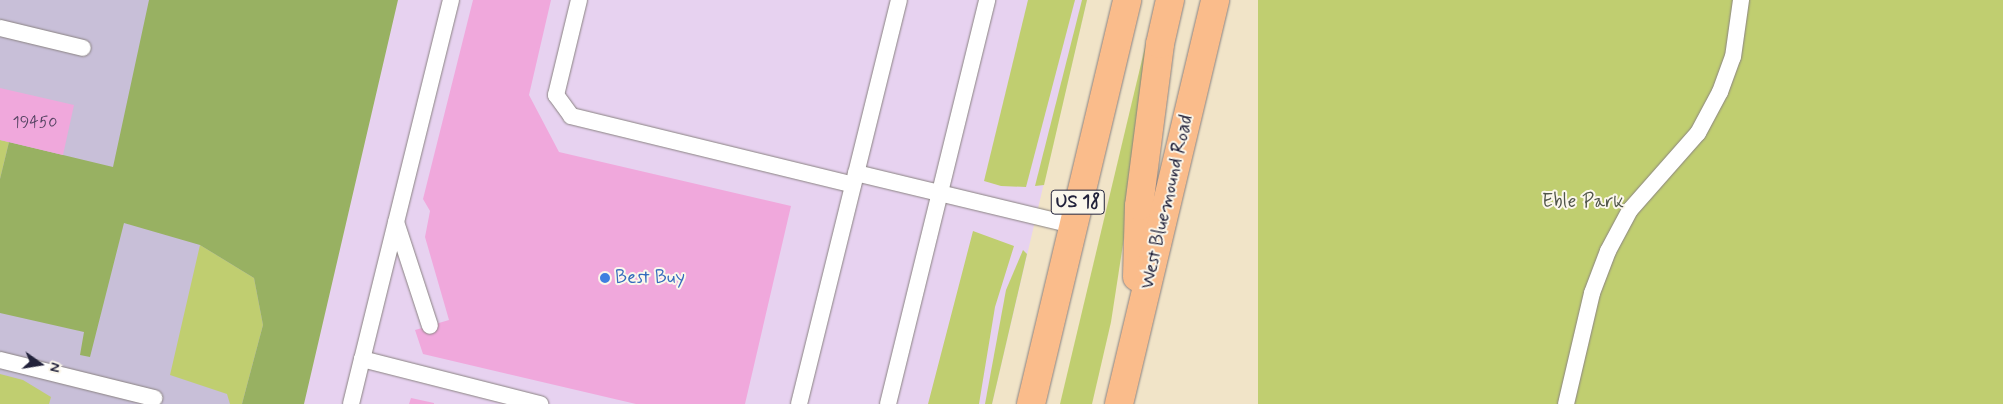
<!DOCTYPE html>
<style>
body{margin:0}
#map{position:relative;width:2003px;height:404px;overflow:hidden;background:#f1e4c8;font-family:Mynerve,sans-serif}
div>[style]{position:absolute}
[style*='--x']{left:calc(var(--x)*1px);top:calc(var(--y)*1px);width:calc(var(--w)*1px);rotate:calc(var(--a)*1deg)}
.built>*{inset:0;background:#e7d2f0}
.industrial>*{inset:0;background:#c8bfd8}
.green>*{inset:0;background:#c0ce70;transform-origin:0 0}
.forest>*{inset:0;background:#98b162}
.building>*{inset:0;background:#f0a8dc}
.roads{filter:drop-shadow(0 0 1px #8a8382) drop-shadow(0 0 1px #8a8382)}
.service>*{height:16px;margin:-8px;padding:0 8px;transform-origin:8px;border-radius:8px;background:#fff}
.primary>*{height:28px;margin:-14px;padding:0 14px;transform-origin:14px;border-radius:14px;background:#fabc8b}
.dots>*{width:14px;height:14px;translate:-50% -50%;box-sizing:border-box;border:2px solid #fbf7ec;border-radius:50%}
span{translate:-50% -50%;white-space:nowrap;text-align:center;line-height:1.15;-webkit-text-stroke:4px #fbf7ec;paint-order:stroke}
.number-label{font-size:16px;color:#564463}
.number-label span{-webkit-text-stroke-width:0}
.shield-label span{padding:1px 4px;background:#fbf7ec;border:1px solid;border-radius:4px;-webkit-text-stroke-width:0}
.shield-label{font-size:18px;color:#22223b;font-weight:700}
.street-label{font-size:19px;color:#22223b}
.park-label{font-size:19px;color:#51564b}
.shop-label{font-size:19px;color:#366cbe}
.left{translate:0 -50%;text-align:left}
.north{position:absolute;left:15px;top:339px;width:50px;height:50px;-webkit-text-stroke:4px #fbf7ec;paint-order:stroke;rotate:103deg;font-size:14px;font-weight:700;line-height:20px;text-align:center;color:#22223b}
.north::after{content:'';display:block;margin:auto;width:18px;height:22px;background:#22223b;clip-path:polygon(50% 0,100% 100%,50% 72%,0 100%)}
</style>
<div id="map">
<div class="built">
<i style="clip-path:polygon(393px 0,1087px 0,992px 404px,298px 404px)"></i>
</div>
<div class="industrial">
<i style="clip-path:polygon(0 0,393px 0,298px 404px,0 404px)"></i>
</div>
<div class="green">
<i style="clip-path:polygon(1028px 0,1075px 0,1026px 187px,1001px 186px,984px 181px)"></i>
<i style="clip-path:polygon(1082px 0,1087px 0,1044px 185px,1035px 186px)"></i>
<i style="left:1258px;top:0;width:745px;height:415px"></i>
<i style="clip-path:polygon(1151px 22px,1157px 24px,1111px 322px,1092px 404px,1060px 404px)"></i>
<i style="clip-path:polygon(0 140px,9px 142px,0 179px)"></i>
<i style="clip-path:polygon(973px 231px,1014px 246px,995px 307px,979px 404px,928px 404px)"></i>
<i style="clip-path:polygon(200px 245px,254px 278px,263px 325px,242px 404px,230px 404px,227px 394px,170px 375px)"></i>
<i style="clip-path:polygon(1023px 250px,1027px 254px,992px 404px,985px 404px,1006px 290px)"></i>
<i style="clip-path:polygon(0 374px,23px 380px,51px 397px,49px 404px,0 404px)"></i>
</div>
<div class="forest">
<i style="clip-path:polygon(149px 0,398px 0,304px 404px,242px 404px,263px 325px,254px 278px,200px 245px,124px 223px,90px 357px,80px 355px,84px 332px,0 313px,0 179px,9px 142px,113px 167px)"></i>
</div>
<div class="building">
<i style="clip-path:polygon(473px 0,551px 0,529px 95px,559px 152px,791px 206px,745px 404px,636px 404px,423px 354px,415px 330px,449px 320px,425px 237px,430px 211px,423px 199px)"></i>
<i style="clip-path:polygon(0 88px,74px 105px,63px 155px,0 140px)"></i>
<i style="clip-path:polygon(411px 398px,434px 403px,434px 404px,409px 404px)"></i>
</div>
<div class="roads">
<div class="service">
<i style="--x:451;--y:0;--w:370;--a:103.9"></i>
<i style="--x:362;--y:359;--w:184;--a:14.2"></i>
<i style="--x:579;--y:0;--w:98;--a:103.6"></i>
<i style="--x:556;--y:95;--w:26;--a:54"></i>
<i style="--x:571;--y:116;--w:290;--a:13.7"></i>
<i style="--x:0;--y:28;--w:85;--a:13.5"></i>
<i style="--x:856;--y:173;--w:223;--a:13.5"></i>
<i style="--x:396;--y:222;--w:109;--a:71.9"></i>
<i style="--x:0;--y:360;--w:159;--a:13.9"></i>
<i style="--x:351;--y:404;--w:46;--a:-76.3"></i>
<i style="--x:799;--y:404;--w:416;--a:-76.1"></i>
<i style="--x:888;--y:404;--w:416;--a:-76.2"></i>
<i style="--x:1566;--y:404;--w:114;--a:-76.8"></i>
<i style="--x:1592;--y:293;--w:45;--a:-69.1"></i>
<i style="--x:1608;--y:251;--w:47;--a:-61.8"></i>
<i style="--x:1630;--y:210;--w:103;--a:-48.6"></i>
<i style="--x:1698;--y:133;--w:47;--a:-61.8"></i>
<i style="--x:1720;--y:92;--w:37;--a:-70"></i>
<i style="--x:1733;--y:57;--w:58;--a:-82"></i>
</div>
<div class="primary">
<i style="--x:1137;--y:277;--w:71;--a:-88.4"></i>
<i style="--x:1139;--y:206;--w:163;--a:-82.6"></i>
<i style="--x:1160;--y:44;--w:45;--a:-77.2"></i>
<i style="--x:1031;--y:404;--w:415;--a:-76.6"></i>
<i style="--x:1119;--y:404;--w:415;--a:-76.6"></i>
</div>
</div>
<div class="dots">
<i style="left:605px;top:278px;background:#3f7fe0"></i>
</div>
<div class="number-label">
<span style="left:35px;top:123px">19450</span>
</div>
<div class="shield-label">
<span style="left:1078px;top:202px">US 18</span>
</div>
<div class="street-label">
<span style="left:1167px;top:202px;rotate:-77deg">West Bluemound Road</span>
</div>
<div class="park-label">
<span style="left:1583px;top:202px">Eble Park</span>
</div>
<div class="shop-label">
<span class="left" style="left:615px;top:278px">Best Buy</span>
</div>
<div class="north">N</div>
</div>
